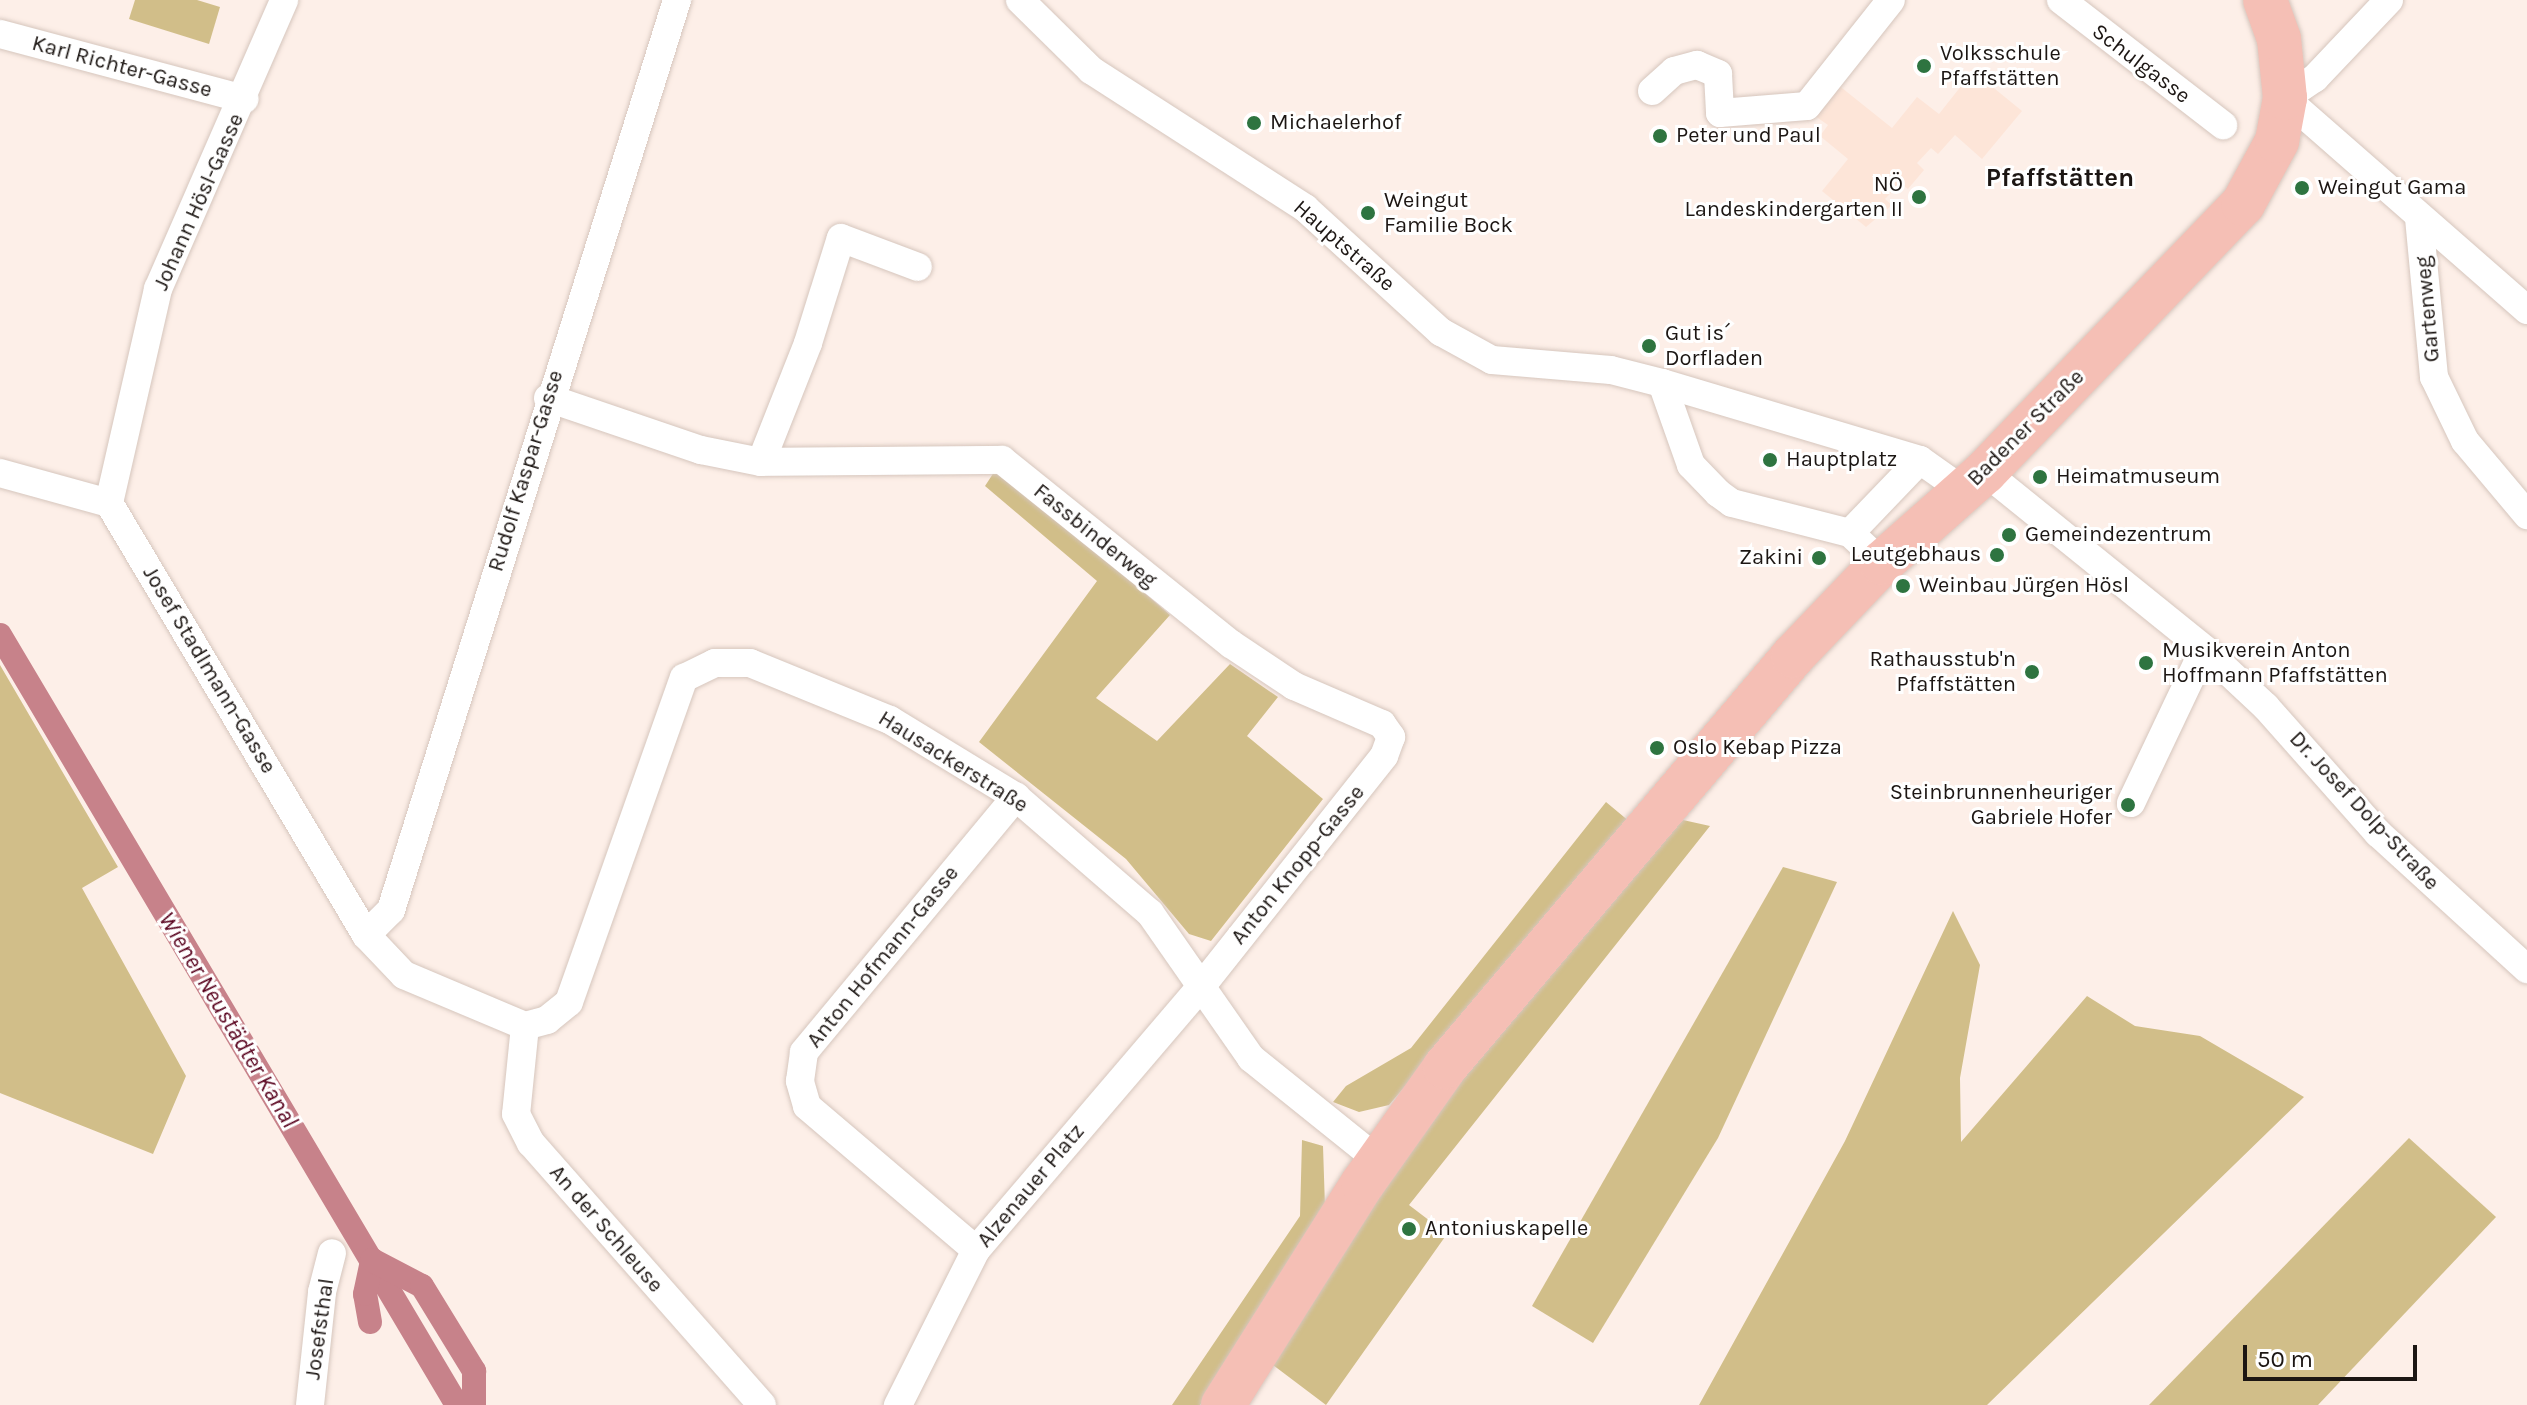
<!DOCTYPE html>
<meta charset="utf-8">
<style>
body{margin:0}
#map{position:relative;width:2527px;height:1405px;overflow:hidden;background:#fdefe8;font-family:Karla,sans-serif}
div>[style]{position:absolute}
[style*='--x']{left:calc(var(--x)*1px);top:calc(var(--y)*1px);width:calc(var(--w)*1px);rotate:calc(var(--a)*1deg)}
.built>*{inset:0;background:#fde5d8}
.green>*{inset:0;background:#d1be89}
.canal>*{height:24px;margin:-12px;padding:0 12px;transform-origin:12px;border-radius:12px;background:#c7828a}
.roads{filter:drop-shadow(0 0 2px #d6c6bd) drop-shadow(0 0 2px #d6c6bd)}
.street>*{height:28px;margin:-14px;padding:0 14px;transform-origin:14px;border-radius:14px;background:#fff}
.primary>*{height:44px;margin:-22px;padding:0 22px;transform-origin:22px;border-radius:22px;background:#f5bfb5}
.dots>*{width:22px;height:22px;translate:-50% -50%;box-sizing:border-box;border:4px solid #fff;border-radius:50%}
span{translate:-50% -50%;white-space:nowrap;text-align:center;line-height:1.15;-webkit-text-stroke:6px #fff;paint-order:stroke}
.poi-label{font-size:22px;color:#1c1613}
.left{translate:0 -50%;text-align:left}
.right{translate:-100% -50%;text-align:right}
.street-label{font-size:22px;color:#1c1613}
.water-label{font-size:24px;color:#58021d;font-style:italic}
.quarter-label{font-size:26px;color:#1c1613;font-weight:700}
.scale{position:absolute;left:2243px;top:1345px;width:174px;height:36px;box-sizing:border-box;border:4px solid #1c1613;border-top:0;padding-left:10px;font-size:24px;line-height:28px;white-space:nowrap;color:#1c1613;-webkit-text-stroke:6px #fff;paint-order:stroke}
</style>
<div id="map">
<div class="built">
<i style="clip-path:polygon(1973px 71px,2022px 111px,1982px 159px,1955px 135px,1938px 154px,1931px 148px,1917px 163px,1924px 170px,1908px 189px,1900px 183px,1885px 199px,1892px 205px,1866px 227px,1822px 191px,1848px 159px,1820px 136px,1828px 125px,1815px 116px,1837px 84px,1892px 128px,1917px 97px,1939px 114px)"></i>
</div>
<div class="green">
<i style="clip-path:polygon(135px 0,197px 0,220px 7px,209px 44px,129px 19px)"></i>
<i style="clip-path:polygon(998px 466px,1170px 615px,1096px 698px,1157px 741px,1230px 664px,1278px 697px,1247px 736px,1323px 799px,1211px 941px,1189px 934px,1126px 859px,979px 742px,1097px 581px,985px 486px)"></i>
<i style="clip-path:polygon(0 665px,118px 867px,82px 888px,186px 1076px,153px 1154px,0 1093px)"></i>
<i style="clip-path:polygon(1606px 802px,1630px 822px,1389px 1105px,1359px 1112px,1333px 1102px,1346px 1086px,1411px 1048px)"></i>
<i style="clip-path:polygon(1674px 818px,1710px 826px,1409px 1205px,1447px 1234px,1326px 1405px,1273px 1365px,1375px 1198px,1451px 1094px)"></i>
<i style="clip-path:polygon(1783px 867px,1837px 882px,1718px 1138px,1593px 1343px,1532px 1306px)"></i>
<i style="clip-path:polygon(1953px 911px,1980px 965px,1960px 1078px,1961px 1142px,2087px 996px,2135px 1026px,2200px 1036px,2304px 1097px,1987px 1405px,1699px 1405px,1845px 1141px)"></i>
<i style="clip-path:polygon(2409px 1138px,2496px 1217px,2318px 1405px,2149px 1405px)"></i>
<i style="clip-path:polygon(1302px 1140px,1323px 1146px,1325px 1207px,1200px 1405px,1172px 1405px,1300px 1216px)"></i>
</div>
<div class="canal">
<i style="--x:0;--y:635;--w:895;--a:59.31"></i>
<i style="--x:370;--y:1322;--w:28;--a:-100"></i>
<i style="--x:365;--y:1294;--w:35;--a:-78"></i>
<i style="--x:372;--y:1260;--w:56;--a:27.5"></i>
<i style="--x:422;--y:1286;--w:100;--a:58.5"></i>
<i style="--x:474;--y:1371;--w:34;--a:90"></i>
</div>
<div class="roads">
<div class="street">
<i style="--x:1020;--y:0;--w:100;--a:44.6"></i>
<i style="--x:1091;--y:70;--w:255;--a:32.8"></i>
<i style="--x:1305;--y:208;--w:184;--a:42.4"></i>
<i style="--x:1441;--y:332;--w:58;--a:28.8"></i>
<i style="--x:1492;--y:360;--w:119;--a:4.8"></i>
<i style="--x:1611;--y:370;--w:53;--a:14.3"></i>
<i style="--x:1662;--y:383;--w:269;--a:16.6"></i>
<i style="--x:1920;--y:460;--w:54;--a:35.2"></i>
<i style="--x:2061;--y:0;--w:205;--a:37.7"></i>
<i style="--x:2389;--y:0;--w:108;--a:133.5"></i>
<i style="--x:2315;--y:78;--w:36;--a:146"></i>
<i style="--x:2285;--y:98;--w:322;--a:41.2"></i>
<i style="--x:0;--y:34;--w:253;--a:14.9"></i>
<i style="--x:1652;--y:91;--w:30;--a:-42"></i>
<i style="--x:1674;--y:71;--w:24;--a:-15"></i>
<i style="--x:1697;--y:65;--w:23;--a:23"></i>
<i style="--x:1718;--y:74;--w:39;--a:87"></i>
<i style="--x:1720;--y:113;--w:87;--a:-4.6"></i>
<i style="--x:1807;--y:106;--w:135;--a:-51.6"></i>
<i style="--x:2419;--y:218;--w:160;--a:84.6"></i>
<i style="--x:2434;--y:377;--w:71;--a:64.2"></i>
<i style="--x:2465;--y:441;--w:97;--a:50"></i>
<i style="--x:1662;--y:383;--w:87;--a:70.5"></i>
<i style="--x:1691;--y:465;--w:39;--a:46"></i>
<i style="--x:1718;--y:493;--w:17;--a:36"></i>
<i style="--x:1732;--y:503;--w:122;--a:14.3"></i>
<i style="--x:1850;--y:533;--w:44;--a:43.2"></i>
<i style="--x:548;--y:398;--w:162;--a:18.8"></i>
<i style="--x:701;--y:450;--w:61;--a:11.3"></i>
<i style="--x:761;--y:462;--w:241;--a:-0.5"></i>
<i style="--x:1002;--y:460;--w:294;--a:38.8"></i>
<i style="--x:1231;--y:644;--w:76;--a:33.7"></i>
<i style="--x:1294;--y:686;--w:96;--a:23.4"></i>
<i style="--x:1382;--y:724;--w:16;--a:55"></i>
<i style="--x:1391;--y:737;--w:20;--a:110"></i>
<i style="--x:1384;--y:756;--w:298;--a:128.4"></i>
<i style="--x:1199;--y:989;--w:343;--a:130.5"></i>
<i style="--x:976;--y:1250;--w:174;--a:116.7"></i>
<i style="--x:761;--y:462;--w:128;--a:-68.4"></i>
<i style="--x:808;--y:343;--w:110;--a:-72.6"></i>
<i style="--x:841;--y:238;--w:82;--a:20.6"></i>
<i style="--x:1985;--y:472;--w:282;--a:38.9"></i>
<i style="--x:2204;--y:649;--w:85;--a:43.1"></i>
<i style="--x:2266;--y:707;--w:169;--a:48.4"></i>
<i style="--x:2378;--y:833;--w:202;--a:42.4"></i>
<i style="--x:0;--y:473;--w:113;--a:15.4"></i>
<i style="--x:109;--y:503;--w:503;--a:59.25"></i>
<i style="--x:366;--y:935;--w:55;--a:46.5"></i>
<i style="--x:404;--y:975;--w:131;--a:22.9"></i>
<i style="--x:525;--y:1026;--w:23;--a:-15"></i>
<i style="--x:547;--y:1020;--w:28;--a:-39"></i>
<i style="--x:569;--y:1002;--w:344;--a:-70.5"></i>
<i style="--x:684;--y:678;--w:34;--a:-26"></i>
<i style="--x:715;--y:663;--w:35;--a:0"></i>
<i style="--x:750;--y:663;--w:151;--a:22.2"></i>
<i style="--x:890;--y:720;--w:148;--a:31.4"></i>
<i style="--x:1016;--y:797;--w:177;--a:40.9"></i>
<i style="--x:1150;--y:913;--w:177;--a:55.1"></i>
<i style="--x:1251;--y:1058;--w:163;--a:38.8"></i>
<i style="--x:109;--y:503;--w:220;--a:-77.1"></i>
<i style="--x:158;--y:289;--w:315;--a:-66.4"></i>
<i style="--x:1850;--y:533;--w:101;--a:-46.2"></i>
<i style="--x:2131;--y:803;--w:170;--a:-64.6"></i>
<i style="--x:366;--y:935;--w:35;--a:-45"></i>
<i style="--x:391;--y:910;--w:954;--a:-72.55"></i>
<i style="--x:525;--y:1026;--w:88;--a:95.8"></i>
<i style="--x:516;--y:1114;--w:33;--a:63"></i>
<i style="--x:531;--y:1143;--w:349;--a:48.6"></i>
<i style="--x:976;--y:1250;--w:222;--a:-139.6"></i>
<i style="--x:807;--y:1106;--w:26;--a:-106"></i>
<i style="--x:800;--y:1081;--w:29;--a:-82"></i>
<i style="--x:804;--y:1052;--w:332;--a:-50.3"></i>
<i style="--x:310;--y:1405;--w:114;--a:-83.9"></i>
<i style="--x:322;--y:1292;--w:40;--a:-75.6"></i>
</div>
<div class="primary">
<i style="--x:1223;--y:1405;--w:262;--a:-57.8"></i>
<i style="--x:1363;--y:1183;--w:142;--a:-54.7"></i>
<i style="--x:1445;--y:1067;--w:539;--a:-49.74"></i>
<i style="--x:1793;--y:656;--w:129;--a:-46.3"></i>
<i style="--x:1882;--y:563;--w:137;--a:-41.5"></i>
<i style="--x:1985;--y:472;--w:372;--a:-46.1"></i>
<i style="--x:2243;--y:204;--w:72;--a:-61.6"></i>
<i style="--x:2277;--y:141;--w:44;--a:-79.5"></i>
<i style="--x:2285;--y:98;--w:59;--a:-95.8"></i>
<i style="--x:2279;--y:39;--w:41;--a:-109.7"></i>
</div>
</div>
<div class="dots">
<i style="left:1924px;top:66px;background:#2e7440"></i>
<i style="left:1254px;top:123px;background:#2e7440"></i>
<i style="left:1660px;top:136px;background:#2e7440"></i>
<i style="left:2302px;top:188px;background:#2e7440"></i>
<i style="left:1919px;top:197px;background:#2e7440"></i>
<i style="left:1368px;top:213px;background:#2e7440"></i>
<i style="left:1649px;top:346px;background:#2e7440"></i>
<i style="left:1770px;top:460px;background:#2e7440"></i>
<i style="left:2040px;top:477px;background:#2e7440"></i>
<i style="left:2009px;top:535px;background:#2e7440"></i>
<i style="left:1997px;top:555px;background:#2e7440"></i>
<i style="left:1819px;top:558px;background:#2e7440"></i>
<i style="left:1903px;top:586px;background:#2e7440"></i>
<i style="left:2146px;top:663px;background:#2e7440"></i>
<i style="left:2032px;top:672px;background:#2e7440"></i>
<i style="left:1657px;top:748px;background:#2e7440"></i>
<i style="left:2128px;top:805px;background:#2e7440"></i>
<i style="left:1409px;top:1229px;background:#2e7440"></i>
</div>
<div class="poi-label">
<span class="left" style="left:1940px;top:66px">Volksschule<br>Pfaffstätten</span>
<span class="left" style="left:1270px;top:123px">Michaelerhof</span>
<span class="left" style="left:1676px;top:136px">Peter und Paul</span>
<span class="right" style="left:1903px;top:197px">NÖ<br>Landeskindergarten II</span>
<span class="left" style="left:2318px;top:188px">Weingut Gama</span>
<span class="left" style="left:1384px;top:213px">Weingut<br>Familie Bock</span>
<span class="left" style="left:1665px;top:346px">Gut is´<br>Dorfladen</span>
<span class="left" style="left:1786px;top:460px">Hauptplatz</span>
<span class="left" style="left:2056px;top:477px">Heimatmuseum</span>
<span class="left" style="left:2025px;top:535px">Gemeindezentrum</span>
<span class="right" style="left:1981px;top:555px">Leutgebhaus</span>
<span class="right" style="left:1803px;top:558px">Zakini</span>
<span class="left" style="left:1919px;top:586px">Weinbau Jürgen Hösl</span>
<span class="left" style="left:2162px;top:663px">Musikverein Anton<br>Hoffmann Pfaffstätten</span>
<span class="right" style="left:2016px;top:672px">Rathausstub'n<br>Pfaffstätten</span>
<span class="left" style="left:1673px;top:748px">Oslo Kebap Pizza</span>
<span class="right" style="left:2112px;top:805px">Steinbrunnenheuriger<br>Gabriele Hofer</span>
<span class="left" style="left:1425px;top:1229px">Antoniuskapelle</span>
</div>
<div class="street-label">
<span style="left:2141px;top:64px;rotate:37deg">Schulgasse</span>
<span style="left:122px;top:67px;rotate:15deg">Karl Richter-Gasse</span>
<span style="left:199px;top:202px;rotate:-66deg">Johann Hösl-Gasse</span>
<span style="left:1344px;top:246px;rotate:41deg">Hauptstraße</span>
<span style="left:2428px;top:309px;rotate:-95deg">Gartenweg</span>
<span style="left:2026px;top:428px;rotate:-45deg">Badener Straße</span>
<span style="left:526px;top:471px;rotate:-73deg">Rudolf Kaspar-Gasse</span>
<span style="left:1095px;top:536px;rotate:39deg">Fassbinderweg</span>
<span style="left:209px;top:670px;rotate:59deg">Josef Stadlmann-Gasse</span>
<span style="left:953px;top:762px;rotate:32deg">Hausackerstraße</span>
<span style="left:2364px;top:811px;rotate:47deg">Dr. Josef Dolp-Straße</span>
<span style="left:1298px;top:865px;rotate:-51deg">Anton Knopp-Gasse</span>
<span style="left:883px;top:957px;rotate:-51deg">Anton Hofmann-Gasse</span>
<span style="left:1031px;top:1186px;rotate:-50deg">Alzenauer Platz</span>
<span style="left:606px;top:1229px;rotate:49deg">An der Schleuse</span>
<span style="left:320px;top:1329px;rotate:-82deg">Josefsthal</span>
</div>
<div class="water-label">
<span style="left:228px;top:1020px;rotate:59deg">Wiener Neustädter Kanal</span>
</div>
<div class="quarter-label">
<span style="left:2060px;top:178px">Pfaffstätten</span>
</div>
<div class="scale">50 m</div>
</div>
